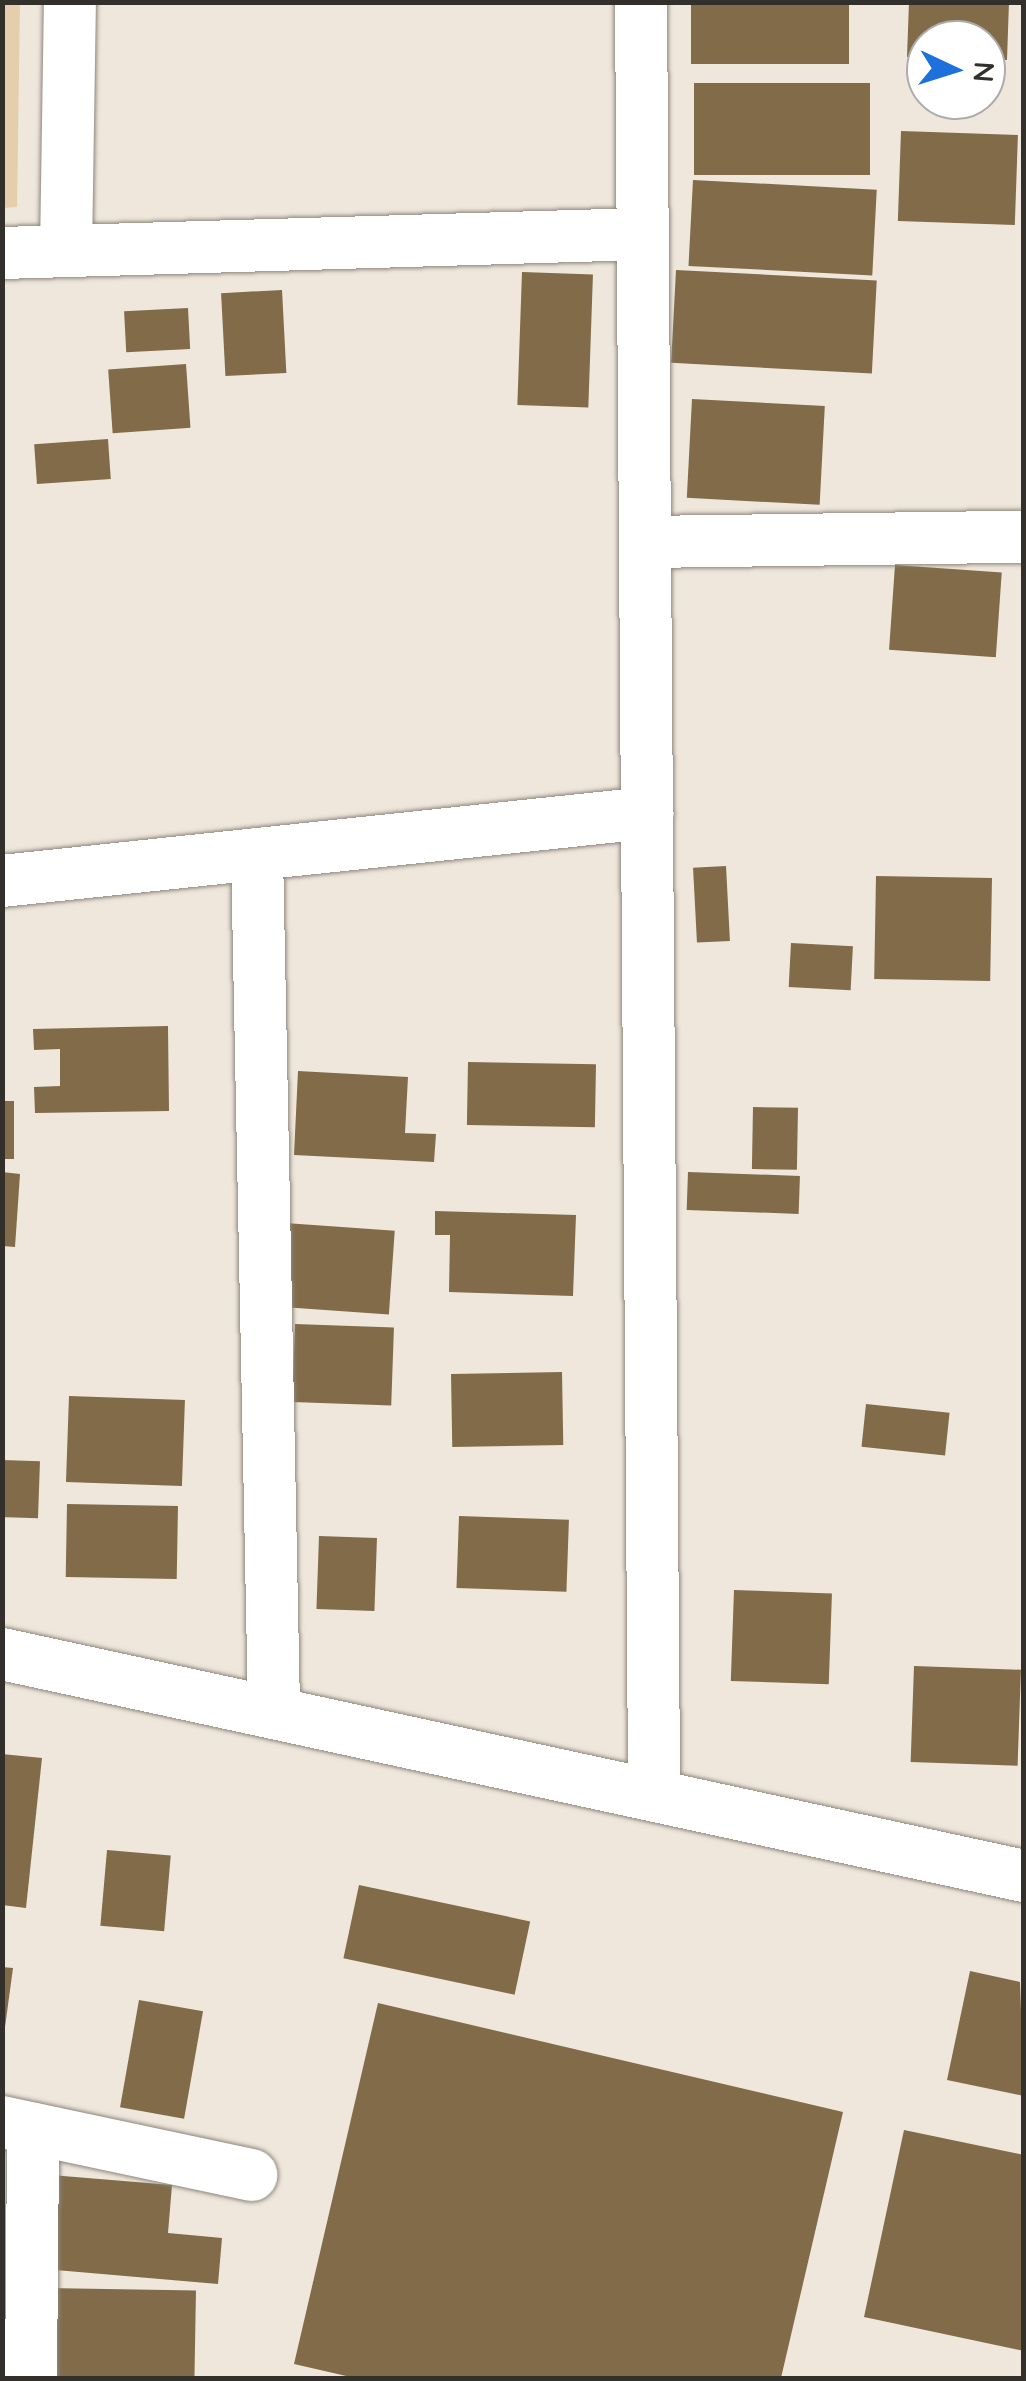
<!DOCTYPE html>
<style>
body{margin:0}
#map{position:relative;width:1026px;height:2381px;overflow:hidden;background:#efe7dc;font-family:Quicksand,sans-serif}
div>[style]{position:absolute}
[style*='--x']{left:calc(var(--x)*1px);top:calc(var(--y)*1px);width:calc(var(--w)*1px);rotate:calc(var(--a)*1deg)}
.green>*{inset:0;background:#e5ceac}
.building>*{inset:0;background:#816b49;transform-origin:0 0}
.roads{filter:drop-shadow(0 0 2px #8d867b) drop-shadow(0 0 2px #8d867b)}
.minor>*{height:52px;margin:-26px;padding:0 26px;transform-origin:26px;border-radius:26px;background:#fff}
span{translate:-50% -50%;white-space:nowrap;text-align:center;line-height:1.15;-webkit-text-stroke:10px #fff;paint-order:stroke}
.frame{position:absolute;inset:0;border:5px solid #33302c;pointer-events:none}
.north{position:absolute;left:906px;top:20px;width:100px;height:100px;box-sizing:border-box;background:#fff;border:2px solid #adacab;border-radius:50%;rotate:94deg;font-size:28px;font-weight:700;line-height:40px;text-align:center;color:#33302c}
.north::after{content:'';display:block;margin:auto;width:35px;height:45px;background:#1e70da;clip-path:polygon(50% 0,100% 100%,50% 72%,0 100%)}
</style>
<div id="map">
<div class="green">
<i style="clip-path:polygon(3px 2px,20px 3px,17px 207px,3px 208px)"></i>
</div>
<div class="building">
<i style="left:691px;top:2px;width:158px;height:62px"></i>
<i style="clip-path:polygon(909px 2px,1009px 2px,1007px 60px,986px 59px,986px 40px,926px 40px,926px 57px,907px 57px)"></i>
<i style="left:694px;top:83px;width:176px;height:92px"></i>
<i style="left:901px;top:131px;width:117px;height:90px;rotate:2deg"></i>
<i style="left:693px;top:180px;width:184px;height:86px;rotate:3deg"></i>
<i style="left:676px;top:270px;width:201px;height:93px;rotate:3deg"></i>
<i style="left:522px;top:272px;width:71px;height:133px;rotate:2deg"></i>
<i style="left:282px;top:290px;width:83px;height:61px;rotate:87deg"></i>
<i style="left:188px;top:308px;width:41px;height:64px;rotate:87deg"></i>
<i style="left:186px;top:364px;width:64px;height:78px;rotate:86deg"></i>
<i style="left:692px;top:399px;width:133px;height:99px;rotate:3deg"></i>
<i style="left:108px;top:439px;width:40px;height:74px;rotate:86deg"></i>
<i style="left:895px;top:565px;width:107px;height:85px;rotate:4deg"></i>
<i style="left:726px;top:866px;width:75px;height:33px;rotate:87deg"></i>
<i style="left:876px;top:876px;width:116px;height:103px;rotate:1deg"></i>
<i style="left:791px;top:943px;width:62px;height:44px;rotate:3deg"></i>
<i style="clip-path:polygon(168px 1026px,169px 1111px,35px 1113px,34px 1087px,60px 1086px,60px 1049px,34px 1050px,33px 1029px)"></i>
<i style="left:468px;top:1062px;width:128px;height:63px;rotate:1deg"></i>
<i style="clip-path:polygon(298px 1071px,408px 1077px,405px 1133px,436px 1134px,434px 1162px,294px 1155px)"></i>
<i style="left:2px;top:1101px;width:12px;height:58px"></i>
<i style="left:753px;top:1107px;width:45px;height:62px;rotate:1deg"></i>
<i style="clip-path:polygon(2px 1172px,20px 1174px,15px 1247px,2px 1246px)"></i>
<i style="left:688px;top:1172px;width:112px;height:38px;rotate:2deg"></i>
<i style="clip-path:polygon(435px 1211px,576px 1215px,573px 1296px,449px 1292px,450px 1235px,435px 1235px)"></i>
<i style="left:285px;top:1223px;width:110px;height:84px;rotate:4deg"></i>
<i style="left:295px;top:1324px;width:99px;height:78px;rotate:2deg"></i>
<i style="left:562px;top:1372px;width:73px;height:111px;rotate:89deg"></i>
<i style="left:69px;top:1396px;width:116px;height:86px;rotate:2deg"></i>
<i style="left:866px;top:1404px;width:84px;height:43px;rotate:6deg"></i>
<i style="left:2px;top:1460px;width:38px;height:57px;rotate:2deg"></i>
<i style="left:67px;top:1504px;width:111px;height:73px;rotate:1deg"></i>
<i style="left:459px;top:1516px;width:110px;height:72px;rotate:2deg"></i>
<i style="left:319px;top:1536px;width:58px;height:73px;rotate:2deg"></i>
<i style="left:734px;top:1590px;width:98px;height:91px;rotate:2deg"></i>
<i style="left:914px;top:1666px;width:107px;height:96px;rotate:2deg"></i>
<i style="clip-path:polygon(2px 1754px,42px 1758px,26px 1908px,2px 1905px)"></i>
<i style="left:107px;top:1850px;width:64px;height:76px;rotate:5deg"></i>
<i style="left:359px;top:1885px;width:175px;height:75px;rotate:12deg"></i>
<i style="clip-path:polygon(2px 1967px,13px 1968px,5px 2027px,2px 2027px)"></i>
<i style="clip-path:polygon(970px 1971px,1020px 1982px,1024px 2096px,947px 2080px)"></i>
<i style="left:139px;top:2000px;width:65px;height:109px;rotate:10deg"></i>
<i style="clip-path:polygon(378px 2003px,843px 2112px,781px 2378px,355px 2378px,294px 2364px)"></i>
<i style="clip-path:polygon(904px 2130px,1024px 2155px,1024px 2351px,864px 2317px)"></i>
<i style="clip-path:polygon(51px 2175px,172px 2185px,168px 2233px,222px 2238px,218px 2284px,44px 2269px)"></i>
<i style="left:46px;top:2288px;width:150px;height:90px;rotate:1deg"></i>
</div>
<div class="roads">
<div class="minor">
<i style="--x:641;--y:2;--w:1790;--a:89.58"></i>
<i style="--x:66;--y:251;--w:249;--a:-89.1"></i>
<i style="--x:2;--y:253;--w:640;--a:-1.7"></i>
<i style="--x:645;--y:542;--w:379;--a:-0.8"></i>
<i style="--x:257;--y:854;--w:857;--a:88.86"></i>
<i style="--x:2;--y:881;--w:649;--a:-6.02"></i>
<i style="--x:2;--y:1654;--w:1046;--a:12.26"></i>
<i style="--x:2;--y:2122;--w:255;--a:12"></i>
<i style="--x:31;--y:2378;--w:249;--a:-89.5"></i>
</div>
</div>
<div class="frame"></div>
<div class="north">N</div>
</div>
